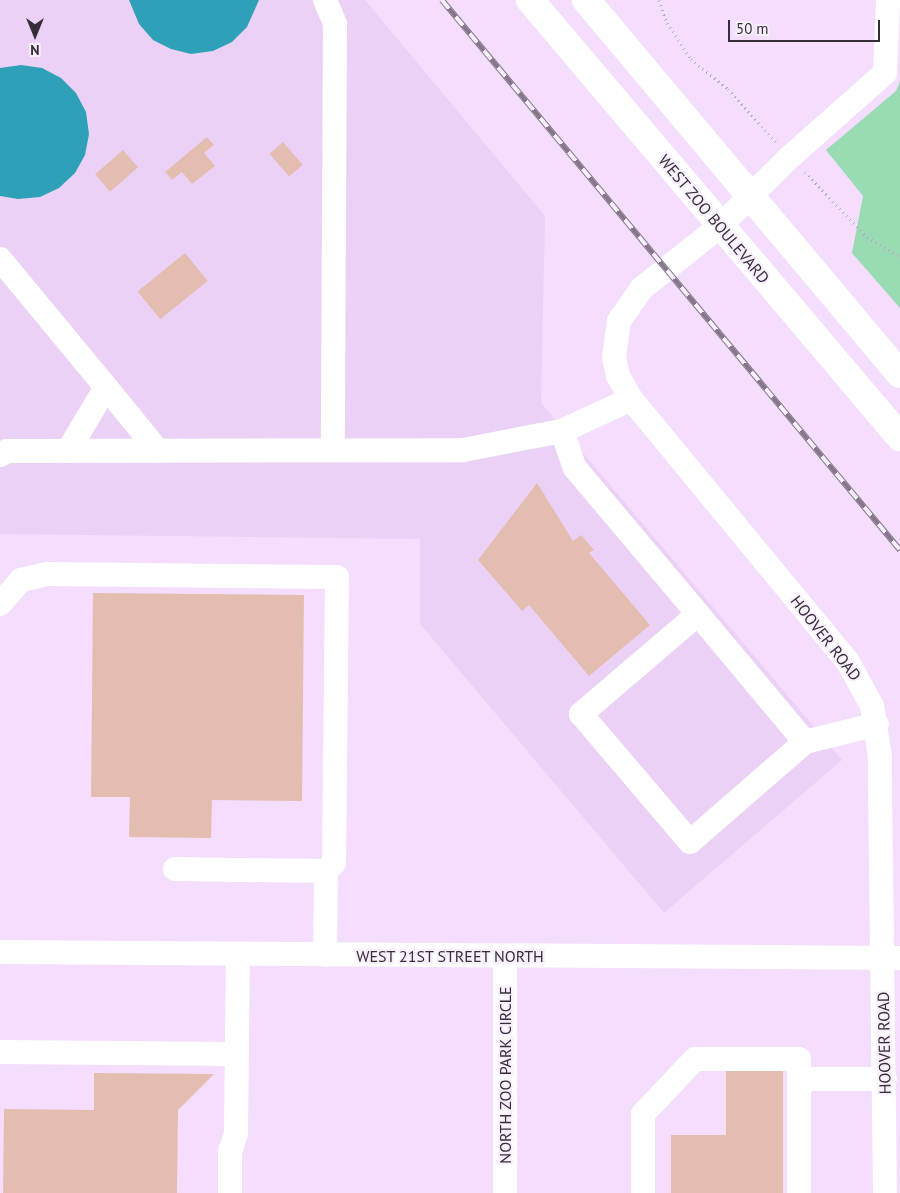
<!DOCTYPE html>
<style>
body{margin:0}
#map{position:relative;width:900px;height:1193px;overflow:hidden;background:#f4ddfd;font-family:"PT Sans",sans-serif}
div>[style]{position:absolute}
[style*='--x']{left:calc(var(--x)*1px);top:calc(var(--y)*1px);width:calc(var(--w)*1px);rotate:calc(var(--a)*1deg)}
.built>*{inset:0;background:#ecd1f7}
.green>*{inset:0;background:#99dbb3}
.water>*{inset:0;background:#2ea1b8}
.building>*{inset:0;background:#e4bdb1;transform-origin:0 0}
.path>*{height:3px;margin-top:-1.5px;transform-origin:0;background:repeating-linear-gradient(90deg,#b9a7c1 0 1px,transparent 0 5px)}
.minor>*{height:24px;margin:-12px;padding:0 12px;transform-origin:12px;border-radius:12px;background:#fff}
.major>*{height:28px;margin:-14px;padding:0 14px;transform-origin:14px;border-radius:14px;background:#fff}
.rail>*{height:5.5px;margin-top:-2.75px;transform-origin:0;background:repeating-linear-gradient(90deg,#f9f0fd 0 11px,#85768a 0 22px);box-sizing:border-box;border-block:1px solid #85768a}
span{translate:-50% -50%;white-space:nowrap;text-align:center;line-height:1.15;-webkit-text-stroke:4.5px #f9f0fd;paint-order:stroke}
.street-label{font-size:16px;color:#362d39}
.north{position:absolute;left:10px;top:10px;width:50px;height:50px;-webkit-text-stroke:4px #f9f0fd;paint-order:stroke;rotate:180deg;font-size:14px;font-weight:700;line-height:20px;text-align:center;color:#362d39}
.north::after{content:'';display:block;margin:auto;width:18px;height:22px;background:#362d39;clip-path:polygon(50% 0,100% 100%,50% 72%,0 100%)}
.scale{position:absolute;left:728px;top:20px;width:152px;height:22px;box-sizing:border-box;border:2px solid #362d39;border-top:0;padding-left:6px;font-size:15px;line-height:18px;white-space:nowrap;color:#362d39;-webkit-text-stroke:4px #f9f0fd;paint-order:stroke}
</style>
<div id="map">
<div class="built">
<i style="clip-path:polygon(0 0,365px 0,545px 216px,541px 403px,842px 760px,664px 913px,420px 624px,420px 539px,0 534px)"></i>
</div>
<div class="green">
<i style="clip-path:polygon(900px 81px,900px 308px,852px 253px,863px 196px,826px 150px,896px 91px)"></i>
</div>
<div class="water">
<i style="clip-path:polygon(129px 0,259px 0,247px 27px,232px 42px,213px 51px,191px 54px,171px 49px,153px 40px,139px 24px)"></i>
<i style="clip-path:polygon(21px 65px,42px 68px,61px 78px,76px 93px,86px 112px,89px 134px,85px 155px,75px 173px,59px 188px,40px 197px,18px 199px,0 196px,0 68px)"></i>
</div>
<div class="building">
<i style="clip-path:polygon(207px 137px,214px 145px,204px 153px,215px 166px,192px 184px,182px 172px,172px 180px,165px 172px)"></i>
<i style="left:283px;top:142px;width:30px;height:18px;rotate:49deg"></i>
<i style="left:123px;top:150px;width:23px;height:37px;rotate:49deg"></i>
<i style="left:185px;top:253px;width:36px;height:61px;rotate:51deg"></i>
<i style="clip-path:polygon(537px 483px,573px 541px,581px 535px,594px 550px,589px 553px,650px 625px,589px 676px,529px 605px,522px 611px,478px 560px)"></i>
<i style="clip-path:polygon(93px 593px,304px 595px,302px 801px,212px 800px,211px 838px,129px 837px,130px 797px,91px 797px)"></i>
<i style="clip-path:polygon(726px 1070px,783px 1070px,783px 1193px,671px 1193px,671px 1135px,726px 1135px)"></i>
<i style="clip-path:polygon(94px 1073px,214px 1074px,178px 1110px,177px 1193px,3px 1193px,4px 1109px,94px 1110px)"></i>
</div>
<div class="path">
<i style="--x:659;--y:0;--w:24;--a:71"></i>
<i style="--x:667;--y:23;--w:43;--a:56.3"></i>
<i style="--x:691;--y:59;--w:48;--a:39"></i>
<i style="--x:728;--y:89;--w:72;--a:47.8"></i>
<i style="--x:805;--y:172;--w:90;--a:46.4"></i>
<i style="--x:867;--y:237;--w:38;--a:30"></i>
</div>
<div class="minor">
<i style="--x:325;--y:0;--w:26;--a:67"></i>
<i style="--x:335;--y:24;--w:426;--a:90.3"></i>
<i style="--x:0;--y:259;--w:166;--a:50.4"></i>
<i style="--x:631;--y:399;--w:76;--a:155.1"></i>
<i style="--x:562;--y:431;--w:39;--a:71"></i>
<i style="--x:575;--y:468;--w:191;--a:49.9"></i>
<i style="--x:68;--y:451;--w:74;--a:-59.3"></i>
<i style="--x:106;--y:387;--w:82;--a:50.9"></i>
<i style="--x:0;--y:455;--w:8;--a:-30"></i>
<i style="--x:7;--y:451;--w:456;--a:-0.1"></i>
<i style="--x:463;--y:450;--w:101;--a:-10.9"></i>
<i style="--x:0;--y:604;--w:32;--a:-49"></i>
<i style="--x:21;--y:580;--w:28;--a:-13"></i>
<i style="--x:48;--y:574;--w:289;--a:0.6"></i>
<i style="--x:337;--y:577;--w:286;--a:90.6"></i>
<i style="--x:334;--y:863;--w:11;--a:135"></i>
<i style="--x:326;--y:871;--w:84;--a:90.7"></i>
<i style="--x:805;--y:742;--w:167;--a:-129.9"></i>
<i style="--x:698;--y:614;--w:154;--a:139.5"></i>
<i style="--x:581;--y:714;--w:168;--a:49.6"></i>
<i style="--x:690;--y:842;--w:152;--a:-41"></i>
<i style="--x:805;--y:742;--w:74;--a:-14"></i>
<i style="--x:175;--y:869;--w:151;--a:0.8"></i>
<i style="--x:0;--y:952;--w:898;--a:0.38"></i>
<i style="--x:505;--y:957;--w:236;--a:90"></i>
<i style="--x:0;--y:1052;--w:237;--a:0.5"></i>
<i style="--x:799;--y:1079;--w:86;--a:0"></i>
<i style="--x:230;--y:1193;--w:41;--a:-90"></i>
<i style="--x:230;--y:1152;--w:20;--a:-72"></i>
<i style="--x:236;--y:1133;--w:178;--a:-89.4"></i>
<i style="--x:643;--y:1193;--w:79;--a:-90"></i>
<i style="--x:643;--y:1114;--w:76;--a:-46.6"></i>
<i style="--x:695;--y:1059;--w:104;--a:0"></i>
<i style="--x:799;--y:1059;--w:134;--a:90"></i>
<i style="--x:885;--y:1193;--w:436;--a:-90.7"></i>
<i style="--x:880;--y:757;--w:52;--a:-98.9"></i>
<i style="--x:872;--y:706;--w:50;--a:-118.6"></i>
<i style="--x:848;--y:662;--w:341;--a:-129.5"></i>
<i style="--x:631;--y:399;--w:26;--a:-119"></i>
<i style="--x:618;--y:376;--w:19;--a:-102"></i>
<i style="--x:614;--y:357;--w:36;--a:-82"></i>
<i style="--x:619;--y:321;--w:39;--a:-55"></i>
<i style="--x:641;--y:289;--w:100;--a:-38.5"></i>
<i style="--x:719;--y:227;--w:100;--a:-44.6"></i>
<i style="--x:790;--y:157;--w:127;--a:-41.5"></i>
<i style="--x:885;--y:73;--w:73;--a:-87.6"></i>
</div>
<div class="major">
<i style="--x:530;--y:0;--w:573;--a:49.75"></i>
<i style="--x:586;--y:0;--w:488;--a:50"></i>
</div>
<div class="rail">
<i style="--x:442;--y:0;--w:716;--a:50.21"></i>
</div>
<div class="street-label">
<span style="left:714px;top:219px;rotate:50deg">WEST ZOO BOULEVARD</span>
<span style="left:826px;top:638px;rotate:52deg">HOOVER ROAD</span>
<span style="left:450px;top:956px">WEST 21ST STREET NORTH</span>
<span style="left:884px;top:1043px;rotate:-91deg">HOOVER ROAD</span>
<span style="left:505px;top:1075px;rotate:-90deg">NORTH ZOO PARK CIRCLE</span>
</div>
<div class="north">N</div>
<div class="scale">50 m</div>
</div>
